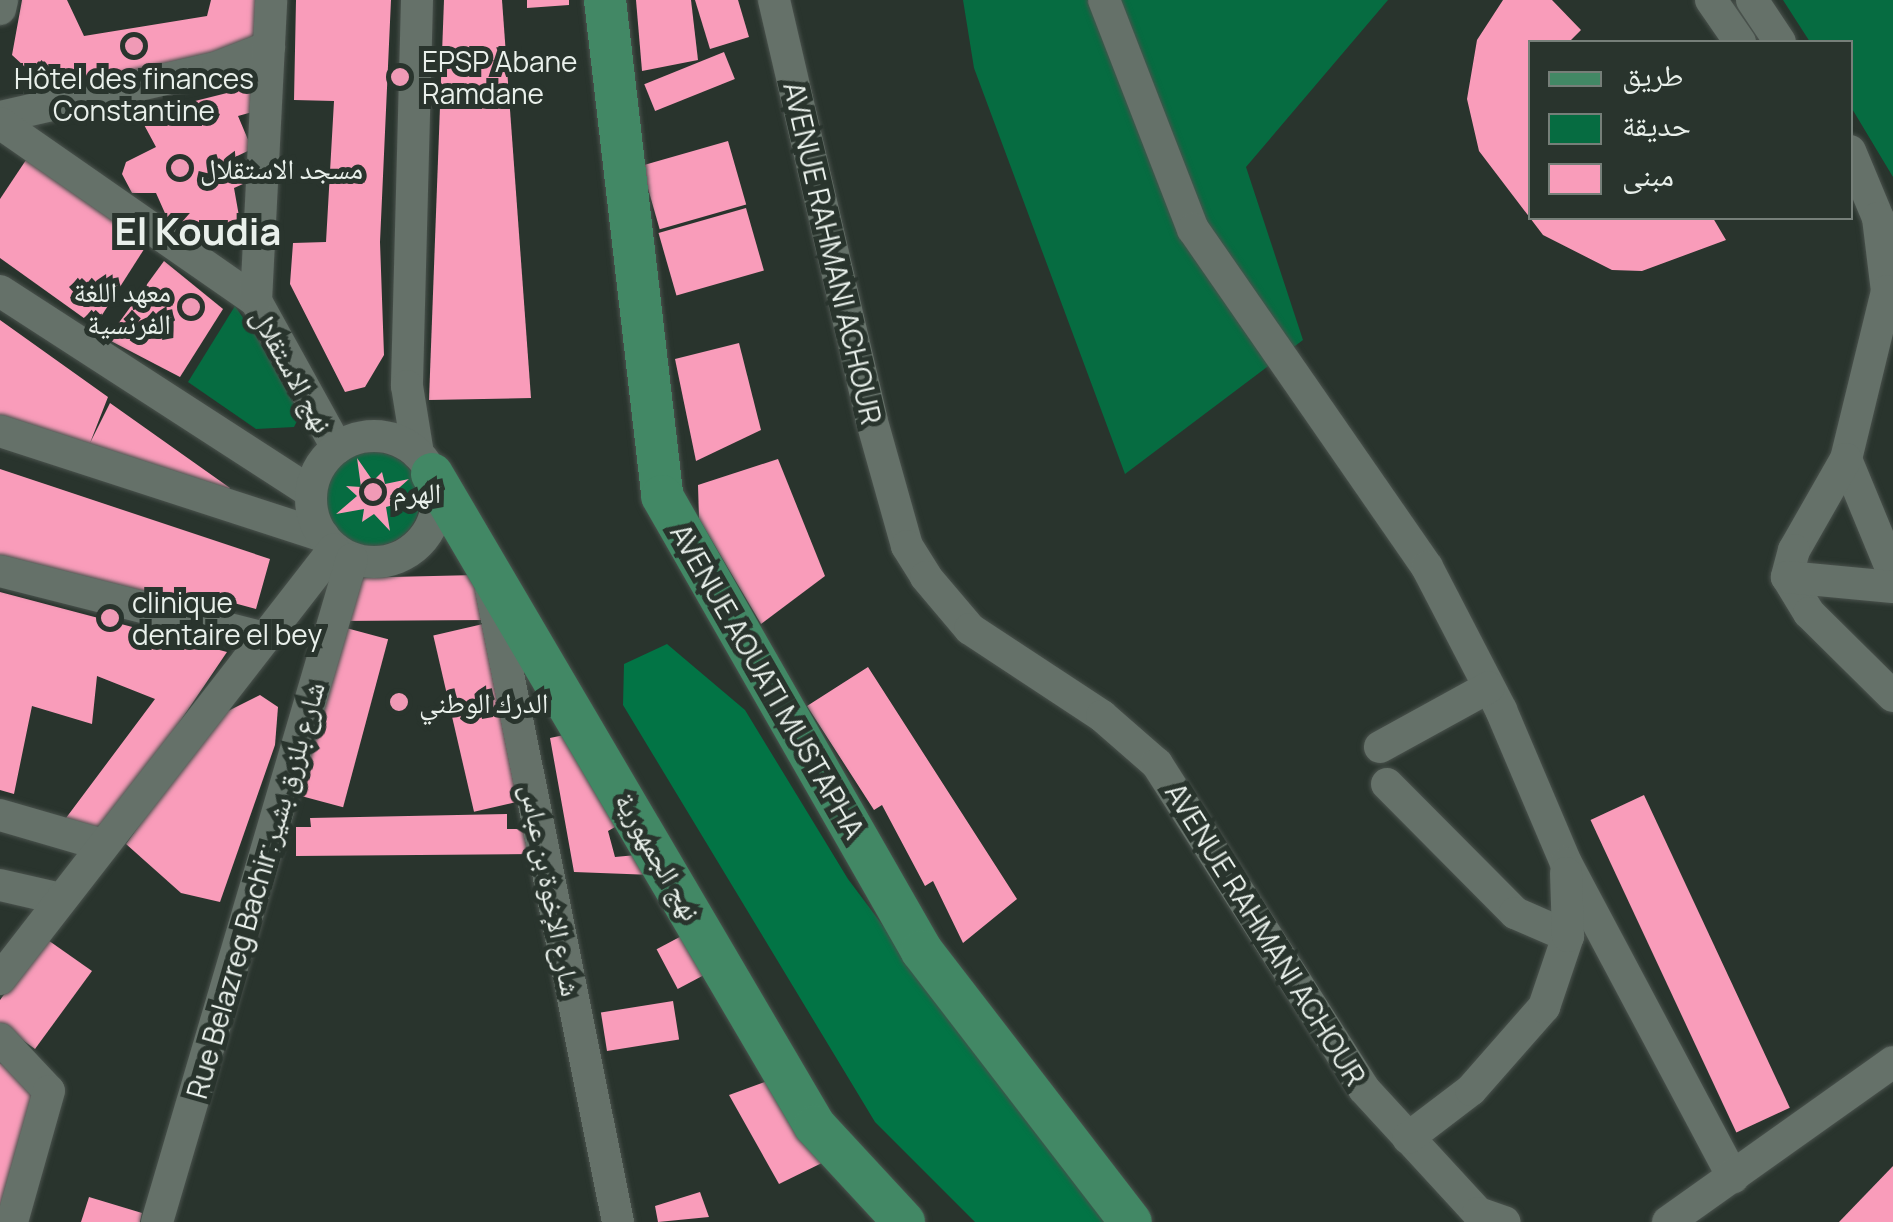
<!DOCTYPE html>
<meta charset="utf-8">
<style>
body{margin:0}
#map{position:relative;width:1893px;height:1222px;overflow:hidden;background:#29342d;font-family:Manrope,"Noto Naskh Arabic",sans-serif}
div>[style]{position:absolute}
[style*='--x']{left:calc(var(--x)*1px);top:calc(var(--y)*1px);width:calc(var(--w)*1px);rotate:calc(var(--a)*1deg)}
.green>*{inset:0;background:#066c41}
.round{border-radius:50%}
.forest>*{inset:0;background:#027445}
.building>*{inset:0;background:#f99cba;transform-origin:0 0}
.roads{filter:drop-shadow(0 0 2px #4a524d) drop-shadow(0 0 2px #4a524d)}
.minor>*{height:32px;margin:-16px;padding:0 16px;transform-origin:16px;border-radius:16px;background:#657169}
.minor>.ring{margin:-16px;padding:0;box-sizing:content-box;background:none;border:32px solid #657169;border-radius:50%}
.major>*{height:42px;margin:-21px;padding:0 21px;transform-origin:21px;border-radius:21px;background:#428865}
.dots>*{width:28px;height:28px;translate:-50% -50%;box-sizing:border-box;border:5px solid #29342d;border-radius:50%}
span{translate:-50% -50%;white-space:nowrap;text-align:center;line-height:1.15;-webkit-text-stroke:10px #29342d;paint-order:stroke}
.poi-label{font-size:28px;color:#e9f0eb}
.left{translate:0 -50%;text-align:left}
.right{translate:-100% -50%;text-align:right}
.street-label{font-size:28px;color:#e9f0eb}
.district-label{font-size:38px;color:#e9f0eb;font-weight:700}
.legend{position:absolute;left:1528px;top:40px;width:325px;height:180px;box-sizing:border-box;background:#29342d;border:2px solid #767f79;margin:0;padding:12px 18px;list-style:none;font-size:30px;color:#e9f0eb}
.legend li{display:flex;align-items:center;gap:20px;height:50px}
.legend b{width:50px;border:2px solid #767f79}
</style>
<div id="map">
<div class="green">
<i style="clip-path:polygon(963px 0,1388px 0,1246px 167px,1303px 340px,1125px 474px,974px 68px)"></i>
<i style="clip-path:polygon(1783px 0,1893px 0,1893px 177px,1851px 107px,1850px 42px,1810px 42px)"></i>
<i style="clip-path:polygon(235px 306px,304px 407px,294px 427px,256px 429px,188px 382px)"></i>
<i class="round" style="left:326px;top:452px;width:94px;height:94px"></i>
</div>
<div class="forest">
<i style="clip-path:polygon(667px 644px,745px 710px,848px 879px,1105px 1222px,975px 1222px,875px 1122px,623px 705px,624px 664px)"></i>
</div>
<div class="building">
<i style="clip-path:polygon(22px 0,67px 0,84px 36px,207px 16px,211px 0,259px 0,256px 49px,49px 89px,12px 55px)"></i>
<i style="clip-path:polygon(296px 0,391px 0,380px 242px,384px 355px,365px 387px,345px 392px,290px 284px,293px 243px,326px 242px,334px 101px,294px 100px)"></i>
<i style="clip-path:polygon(444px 0,502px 0,531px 398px,429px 400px)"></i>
<i style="clip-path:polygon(527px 0,569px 0,569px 5px,527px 8px)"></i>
<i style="clip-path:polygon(636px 0,691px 0,698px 60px,642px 71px)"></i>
<i style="clip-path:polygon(695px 0,738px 0,749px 37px,710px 49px)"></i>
<i style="clip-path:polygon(1503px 0,1552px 0,1581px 30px,1569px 42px,1530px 42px,1530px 218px,1713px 218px,1726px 240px,1642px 271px,1612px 270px,1543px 235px,1479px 151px,1467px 99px,1477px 40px)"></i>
<i style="left:724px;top:52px;width:29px;height:86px;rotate:68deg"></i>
<i style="clip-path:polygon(251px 87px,256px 111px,238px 116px,252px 149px,231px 159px,243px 184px,234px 188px,242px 233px,212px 247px,176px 216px,168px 220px,156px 193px,132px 193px,122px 174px,126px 162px,156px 147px,142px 121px,151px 112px)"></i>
<i style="left:728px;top:141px;width:66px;height:90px;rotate:74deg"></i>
<i style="clip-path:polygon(28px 157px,148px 243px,95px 326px,0 258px,0 199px)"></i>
<i style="left:746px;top:208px;width:65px;height:91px;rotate:74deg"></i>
<i style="clip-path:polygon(164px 261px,223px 309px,180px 377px,107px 339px)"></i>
<i style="clip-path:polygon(0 320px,108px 397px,90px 443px,110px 403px,230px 488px,225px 494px,0 417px)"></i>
<i style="clip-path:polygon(739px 343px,761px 430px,696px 461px,675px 359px)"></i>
<i style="clip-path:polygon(357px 458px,373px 481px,382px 472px,385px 484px,409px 479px,390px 496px,397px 504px,386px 507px,390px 531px,374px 514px,362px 522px,364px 509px,336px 514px,357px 496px,346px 486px,361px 487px)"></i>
<i style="clip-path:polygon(778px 459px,825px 576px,761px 624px,699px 519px,698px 485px)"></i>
<i style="clip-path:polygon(0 469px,270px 559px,256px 609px,208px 596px,201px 610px,0 563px)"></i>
<i style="clip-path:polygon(476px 575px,485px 620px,338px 621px,348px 578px)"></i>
<i style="clip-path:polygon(0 592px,227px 652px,102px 837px,66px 818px,155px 699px,97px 676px,92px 724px,32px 706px,14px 794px,0 790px)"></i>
<i style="left:483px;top:624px;width:181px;height:51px;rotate:77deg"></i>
<i style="left:335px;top:625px;width:55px;height:174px;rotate:15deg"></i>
<i style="clip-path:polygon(868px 667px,1017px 899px,963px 943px,933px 881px,925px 886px,882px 805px,874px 810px,807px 706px)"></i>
<i style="clip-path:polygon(260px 695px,278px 707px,275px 745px,220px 902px,181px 893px,126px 844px,216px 717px)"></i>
<i style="clip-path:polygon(578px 732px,624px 822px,608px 831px,615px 857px,647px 854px,653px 875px,574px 872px,550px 738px)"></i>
<i style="left:1644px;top:795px;width:345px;height:59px;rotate:65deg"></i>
<i style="clip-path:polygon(507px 814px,507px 829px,533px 829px,533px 854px,296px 856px,296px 827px,311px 827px,310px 818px)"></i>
<i style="left:691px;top:931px;width:45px;height:39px;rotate:62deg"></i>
<i style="clip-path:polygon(45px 938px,92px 971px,35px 1049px,0 1024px,0 1000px)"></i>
<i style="left:673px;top:1001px;width:39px;height:73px;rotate:81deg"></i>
<i style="clip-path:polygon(0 1063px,31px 1085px,37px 1108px,0 1222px)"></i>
<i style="clip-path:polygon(778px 1077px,828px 1160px,779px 1184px,729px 1095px)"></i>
<i style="clip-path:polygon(1893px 1166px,1893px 1222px,1839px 1222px)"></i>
<i style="clip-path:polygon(700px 1192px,709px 1217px,658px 1222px,655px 1206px)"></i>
<i style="clip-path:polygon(89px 1197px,142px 1213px,140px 1222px,81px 1222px)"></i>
</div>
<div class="roads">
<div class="minor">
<i style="--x:417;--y:0;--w:386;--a:91.5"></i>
<i style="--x:407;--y:386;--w:69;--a:80.8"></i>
<i style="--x:774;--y:0;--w:429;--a:76.9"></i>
<i style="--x:871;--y:418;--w:133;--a:74.3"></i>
<i style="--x:907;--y:546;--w:36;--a:58"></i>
<i style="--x:926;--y:577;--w:68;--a:49.8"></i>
<i style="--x:970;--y:629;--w:158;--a:33.4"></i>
<i style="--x:1102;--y:716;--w:73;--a:41.1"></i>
<i style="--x:1157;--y:764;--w:385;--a:57.5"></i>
<i style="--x:1364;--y:1089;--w:168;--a:47.4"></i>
<i style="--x:1478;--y:1213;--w:28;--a:19"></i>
<i style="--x:1104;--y:0;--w:246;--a:68.8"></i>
<i style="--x:1193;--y:229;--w:411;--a:55.3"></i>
<i style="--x:1427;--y:567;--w:161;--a:62.6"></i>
<i style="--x:1501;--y:710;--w:166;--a:67"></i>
<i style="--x:1566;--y:863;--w:356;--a:62"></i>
<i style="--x:1711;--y:0;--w:51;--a:55.4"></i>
<i style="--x:1752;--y:0;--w:50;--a:56.3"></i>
<i style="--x:0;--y:9;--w:9;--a:-77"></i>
<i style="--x:0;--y:117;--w:224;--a:-12.9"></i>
<i style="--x:218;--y:67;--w:55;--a:-21.4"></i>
<i style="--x:0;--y:123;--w:312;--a:34.8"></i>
<i style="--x:256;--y:301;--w:168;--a:61.1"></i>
<i style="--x:1850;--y:151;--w:73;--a:67.3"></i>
<i style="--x:1878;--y:218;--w:74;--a:83"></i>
<i style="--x:1887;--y:291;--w:173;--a:103.7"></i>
<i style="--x:1846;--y:459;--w:123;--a:67.6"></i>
<i style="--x:0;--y:291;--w:370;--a:32.9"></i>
<i style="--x:256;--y:301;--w:301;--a:-87.1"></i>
<i style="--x:0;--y:431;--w:340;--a:18"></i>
<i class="ring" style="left:311px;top:436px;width:94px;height:94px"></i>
<i style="--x:1846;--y:459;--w:105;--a:119.7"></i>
<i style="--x:1794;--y:550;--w:28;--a:105"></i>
<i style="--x:1787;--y:577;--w:42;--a:58.6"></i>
<i style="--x:1809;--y:613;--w:118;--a:44.7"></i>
<i style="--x:0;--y:571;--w:269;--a:14.2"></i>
<i style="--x:1787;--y:577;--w:106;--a:5.4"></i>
<i style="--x:491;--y:589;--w:646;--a:78.66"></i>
<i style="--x:1380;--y:747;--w:124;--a:-28.8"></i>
<i style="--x:1387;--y:784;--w:182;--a:45.2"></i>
<i style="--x:1515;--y:913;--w:58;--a:23.5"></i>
<i style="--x:0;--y:815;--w:107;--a:16.2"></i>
<i style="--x:0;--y:885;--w:63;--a:12.9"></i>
<i style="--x:0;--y:979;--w:544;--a:-52.16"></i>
<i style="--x:0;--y:1039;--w:71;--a:46.7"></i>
<i style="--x:49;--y:1091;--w:136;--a:105.8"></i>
<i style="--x:1408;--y:1138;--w:79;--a:-37.3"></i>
<i style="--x:1471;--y:1090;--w:111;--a:-48.7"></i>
<i style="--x:1544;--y:1007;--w:75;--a:-71.3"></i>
<i style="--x:1568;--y:936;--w:63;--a:-91.8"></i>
<i style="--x:157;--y:1222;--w:691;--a:-73.61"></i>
<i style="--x:1668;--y:1222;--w:276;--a:-35.4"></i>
</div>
<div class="major">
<i style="--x:605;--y:0;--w:499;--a:83.4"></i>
<i style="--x:662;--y:496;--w:524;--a:60.26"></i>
<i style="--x:922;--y:951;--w:342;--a:52.4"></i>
<i style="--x:432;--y:474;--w:756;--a:59.57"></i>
<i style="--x:815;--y:1126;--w:131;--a:47.2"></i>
</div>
</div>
<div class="dots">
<i style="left:134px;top:46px;background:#f09ab6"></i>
<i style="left:400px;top:77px;background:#f09ab6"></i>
<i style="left:180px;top:168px;background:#f09ab6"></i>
<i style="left:191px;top:307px;background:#f09ab6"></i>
<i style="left:373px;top:492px;background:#f09ab6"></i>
<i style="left:110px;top:618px;background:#f09ab6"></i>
<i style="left:399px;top:702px;background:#f09ab6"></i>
</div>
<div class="poi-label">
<span class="left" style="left:422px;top:77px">EPSP Abane<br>Ramdane</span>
<span style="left:134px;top:94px">Hôtel des finances<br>Constantine</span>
<span class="left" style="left:200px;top:168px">مسجد الاستقلال</span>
<span class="right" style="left:171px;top:307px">معهد اللغة<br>الفرنسية</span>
<span class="left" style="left:393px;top:492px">الهرم</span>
<span class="left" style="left:132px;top:618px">clinique<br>dentaire el bey</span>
<span class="left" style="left:419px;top:702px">الدرك الوطني</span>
</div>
<div class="street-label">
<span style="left:833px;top:253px;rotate:77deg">AVENUE RAHMANI ACHOUR</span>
<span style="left:293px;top:370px;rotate:61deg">نهج الاستقلال</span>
<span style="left:768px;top:681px;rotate:60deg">AVENUE AOUATI MUSTAPHA</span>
<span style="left:659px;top:856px;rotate:60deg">نهج الجمهورية</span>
<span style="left:255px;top:890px;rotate:-74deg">Rue Belazreg Bachir;شارع بلزرق بشير</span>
<span style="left:552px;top:890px;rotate:79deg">شارع الإخوة بن عباس</span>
<span style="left:1266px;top:934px;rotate:58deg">AVENUE RAHMANI ACHOUR</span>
</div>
<div class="district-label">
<span style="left:198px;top:231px">El Koudia</span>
</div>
<ul class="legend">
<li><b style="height:12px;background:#428865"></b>طريق</li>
<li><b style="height:28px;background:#066c41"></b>حديقة</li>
<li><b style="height:28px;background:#f99cba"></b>مبنى</li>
</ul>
</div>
